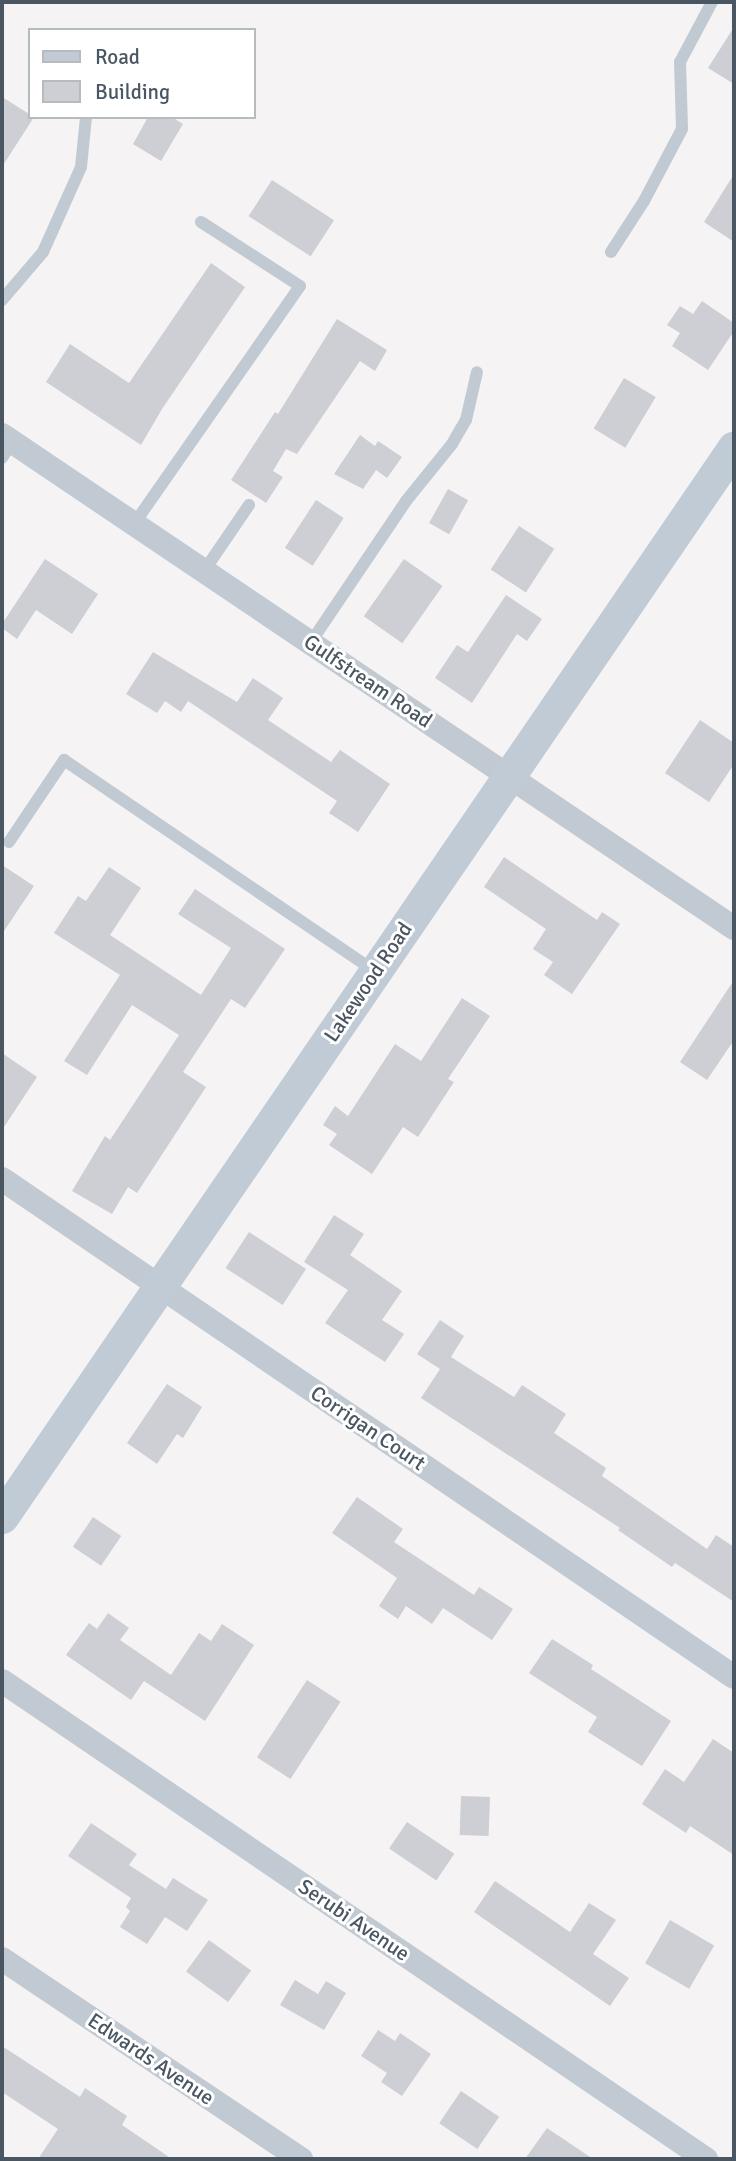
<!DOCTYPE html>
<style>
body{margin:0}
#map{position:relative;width:736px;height:2161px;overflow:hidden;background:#f5f3f3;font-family:Signika,sans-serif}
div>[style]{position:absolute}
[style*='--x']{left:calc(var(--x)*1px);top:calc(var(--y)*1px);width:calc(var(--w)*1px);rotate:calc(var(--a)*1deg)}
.building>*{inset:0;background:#cdcfd5;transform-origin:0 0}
.lane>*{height:12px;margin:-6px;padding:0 6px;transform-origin:6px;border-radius:6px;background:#c1cad2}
.street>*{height:24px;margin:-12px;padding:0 12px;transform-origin:12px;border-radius:12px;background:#c1cad2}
.secondary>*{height:33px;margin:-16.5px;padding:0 16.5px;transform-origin:16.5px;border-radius:16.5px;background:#c1cbd6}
span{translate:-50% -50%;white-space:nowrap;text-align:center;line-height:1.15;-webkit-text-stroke:6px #fff;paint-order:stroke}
.street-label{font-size:21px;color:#4a5661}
.frame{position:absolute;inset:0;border:4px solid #4a5661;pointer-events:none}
.legend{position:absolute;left:28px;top:28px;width:228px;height:91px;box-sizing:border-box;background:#fff;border:2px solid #b7bbc0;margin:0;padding:9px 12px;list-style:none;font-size:21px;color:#4a5661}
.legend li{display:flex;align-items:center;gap:14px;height:35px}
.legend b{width:35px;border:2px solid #b7bbc0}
</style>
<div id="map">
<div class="building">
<i style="clip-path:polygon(734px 27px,734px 84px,708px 68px)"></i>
<i style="clip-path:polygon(2px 97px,34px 117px,2px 167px)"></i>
<i style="clip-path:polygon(148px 117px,172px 117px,183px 124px,161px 161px,133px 144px)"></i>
<i style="clip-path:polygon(734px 174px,734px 242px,704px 222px)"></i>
<i style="left:272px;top:180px;width:74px;height:43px;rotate:33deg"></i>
<i style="clip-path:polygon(211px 263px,245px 287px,162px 409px,141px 445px,46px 382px,70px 344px,129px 383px)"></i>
<i style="clip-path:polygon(702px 301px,734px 323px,734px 331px,708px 370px,672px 346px,680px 333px,667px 325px,680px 306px,693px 314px)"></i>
<i style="clip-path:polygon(337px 319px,387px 350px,375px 371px,360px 361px,297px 454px,286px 449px,273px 471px,283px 477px,266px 503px,231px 480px,275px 412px,278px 414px)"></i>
<i style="left:624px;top:378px;width:37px;height:59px;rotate:31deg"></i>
<i style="clip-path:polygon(360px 435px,375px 446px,378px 441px,402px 457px,387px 478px,376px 470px,363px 489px,334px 474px)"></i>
<i style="left:448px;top:489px;width:23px;height:39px;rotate:29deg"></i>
<i style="left:316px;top:500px;width:33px;height:57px;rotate:33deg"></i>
<i style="left:519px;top:526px;width:42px;height:52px;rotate:33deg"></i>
<i style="clip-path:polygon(45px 559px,98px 594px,72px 634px,36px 610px,17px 639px,2px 628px,2px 624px)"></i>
<i style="left:404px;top:559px;width:47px;height:70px;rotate:35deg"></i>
<i style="clip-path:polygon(506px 595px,542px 619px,527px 641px,517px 634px,472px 703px,435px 678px,457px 645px,468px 652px)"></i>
<i style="clip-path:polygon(153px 652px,237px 702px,253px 678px,283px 698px,268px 720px,331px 762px,340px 750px,390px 784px,358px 832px,329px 813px,337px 801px,188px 701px,181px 712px,165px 701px,157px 713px,126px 694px)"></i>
<i style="clip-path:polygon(700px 720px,734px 743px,734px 764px,709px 802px,665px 773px)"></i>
<i style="clip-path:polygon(504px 857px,597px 920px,602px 912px,620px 924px,572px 994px,544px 975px,553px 962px,533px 949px,546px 929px,484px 887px)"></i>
<i style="clip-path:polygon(2px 865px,34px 886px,2px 934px)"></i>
<i style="clip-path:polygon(109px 867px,141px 888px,110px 935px,201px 995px,231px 948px,178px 914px,195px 889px,285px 949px,245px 1008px,231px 999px,183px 1072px,206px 1087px,137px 1193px,128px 1187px,112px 1214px,72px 1191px,105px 1136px,110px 1140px,179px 1035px,132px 1005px,87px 1075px,64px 1061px,120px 975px,54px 933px,78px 896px,86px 901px)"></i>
<i style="clip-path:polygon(734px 980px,734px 1040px,707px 1080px,680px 1062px)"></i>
<i style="clip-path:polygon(462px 998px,490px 1016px,448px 1079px,454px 1082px,418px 1137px,403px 1127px,372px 1174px,329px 1145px,337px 1134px,323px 1125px,335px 1106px,348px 1116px,395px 1044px,421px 1061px)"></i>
<i style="clip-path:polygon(2px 1053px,37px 1077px,2px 1130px)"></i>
<i style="clip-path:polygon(334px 1215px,364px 1234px,350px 1255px,402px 1291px,382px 1320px,404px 1334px,385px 1362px,325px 1323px,348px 1290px,304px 1262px)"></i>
<i style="left:249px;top:1232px;width:68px;height:43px;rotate:33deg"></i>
<i style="clip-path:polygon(440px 1320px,464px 1336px,451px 1357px,514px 1397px,522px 1385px,566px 1414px,554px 1433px,606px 1468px,602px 1476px,707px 1549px,716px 1535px,734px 1547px,734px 1602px,675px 1563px,672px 1567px,618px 1530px,620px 1528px,421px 1398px,440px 1369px,417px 1354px)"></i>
<i style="clip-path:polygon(167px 1384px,202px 1407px,183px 1438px,177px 1434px,157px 1464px,127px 1443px)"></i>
<i style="clip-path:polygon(357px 1497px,403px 1529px,394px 1542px,474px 1595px,479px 1587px,513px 1609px,492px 1640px,443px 1608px,432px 1624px,406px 1606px,398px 1619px,379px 1606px,397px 1578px,332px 1533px)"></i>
<i style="left:93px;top:1517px;width:34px;height:36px;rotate:34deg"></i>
<i style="clip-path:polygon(108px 1613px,129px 1628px,120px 1640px,171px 1675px,199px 1633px,211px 1641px,222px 1624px,254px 1645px,205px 1721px,144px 1681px,131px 1700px,66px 1655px,89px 1623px,97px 1629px)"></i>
<i style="clip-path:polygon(552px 1639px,593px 1665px,591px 1669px,671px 1721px,642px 1766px,588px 1732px,597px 1717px,529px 1673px)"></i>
<i style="left:307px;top:1680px;width:40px;height:92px;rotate:33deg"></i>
<i style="clip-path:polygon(713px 1739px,734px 1753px,734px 1855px,690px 1826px,686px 1833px,642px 1804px,665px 1769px,684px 1782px)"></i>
<i style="left:461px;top:1796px;width:29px;height:39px;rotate:2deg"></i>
<i style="left:407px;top:1822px;width:57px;height:32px;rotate:34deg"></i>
<i style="clip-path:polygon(91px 1823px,137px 1854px,129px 1865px,166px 1889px,173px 1878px,208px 1900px,187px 1931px,165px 1917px,147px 1944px,120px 1927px,130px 1911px,126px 1907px,131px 1898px,68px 1856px)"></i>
<i style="clip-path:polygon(495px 1881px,570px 1932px,589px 1903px,616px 1920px,593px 1954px,629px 1978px,610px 2006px,474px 1912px)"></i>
<i style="left:670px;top:1920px;width:51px;height:50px;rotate:30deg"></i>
<i style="left:209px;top:1940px;width:52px;height:39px;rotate:36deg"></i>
<i style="clip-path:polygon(295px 1980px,318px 1994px,326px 1981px,346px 1993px,324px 2030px,280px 2005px)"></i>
<i style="clip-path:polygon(378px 2030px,395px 2041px,400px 2033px,431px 2054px,402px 2096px,381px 2082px,387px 2073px,361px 2056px)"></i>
<i style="clip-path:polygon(2px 2046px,80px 2097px,85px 2088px,127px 2116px,122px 2125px,172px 2159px,38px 2159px,58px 2129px,2px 2092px)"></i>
<i style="left:461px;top:2091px;width:46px;height:39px;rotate:34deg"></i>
<i style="clip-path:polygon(547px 2128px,593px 2159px,525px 2159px)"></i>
</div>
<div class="lane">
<i style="--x:611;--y:252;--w:61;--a:-57.1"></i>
<i style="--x:644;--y:201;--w:81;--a:-62.2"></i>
<i style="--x:682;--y:129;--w:67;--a:-91.7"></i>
<i style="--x:680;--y:62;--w:68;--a:-61.9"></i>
<i style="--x:2;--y:300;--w:63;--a:-49.5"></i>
<i style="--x:43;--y:252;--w:93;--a:-65.9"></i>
<i style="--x:81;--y:167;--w:50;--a:-84.3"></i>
<i style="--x:2;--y:458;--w:19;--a:-58"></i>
<i style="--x:134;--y:524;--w:290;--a:-55.1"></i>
<i style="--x:300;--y:286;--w:118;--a:-147.1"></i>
<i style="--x:204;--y:571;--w:80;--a:-55.7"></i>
<i style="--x:311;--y:642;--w:170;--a:-56"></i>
<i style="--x:406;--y:501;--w:73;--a:-51.1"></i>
<i style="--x:452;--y:444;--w:28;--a:-60"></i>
<i style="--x:466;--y:420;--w:49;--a:-77.1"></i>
<i style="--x:9;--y:842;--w:99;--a:-56.1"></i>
<i style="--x:64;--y:760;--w:376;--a:34.2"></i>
</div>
<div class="street">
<i style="--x:2;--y:435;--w:883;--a:33.96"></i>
<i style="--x:2;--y:1179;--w:885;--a:34.23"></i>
<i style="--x:2;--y:1681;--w:851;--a:34.18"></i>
<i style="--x:2;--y:1959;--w:360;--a:33.8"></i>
</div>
<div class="secondary">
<i style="--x:2;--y:1517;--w:1296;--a:-55.62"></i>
</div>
<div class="street-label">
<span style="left:368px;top:681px;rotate:34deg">Gulfstream Road</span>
<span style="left:368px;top:982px;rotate:-56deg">Lakewood Road</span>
<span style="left:368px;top:1428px;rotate:34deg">Corrigan Court</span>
<span style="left:354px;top:1920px;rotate:34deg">Serubi Avenue</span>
<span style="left:151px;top:2059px;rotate:34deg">Edwards Avenue</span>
</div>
<div class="frame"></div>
<ul class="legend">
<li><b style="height:9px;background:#c1cbd6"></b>Road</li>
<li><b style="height:19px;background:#cdcfd5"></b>Building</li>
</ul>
</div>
